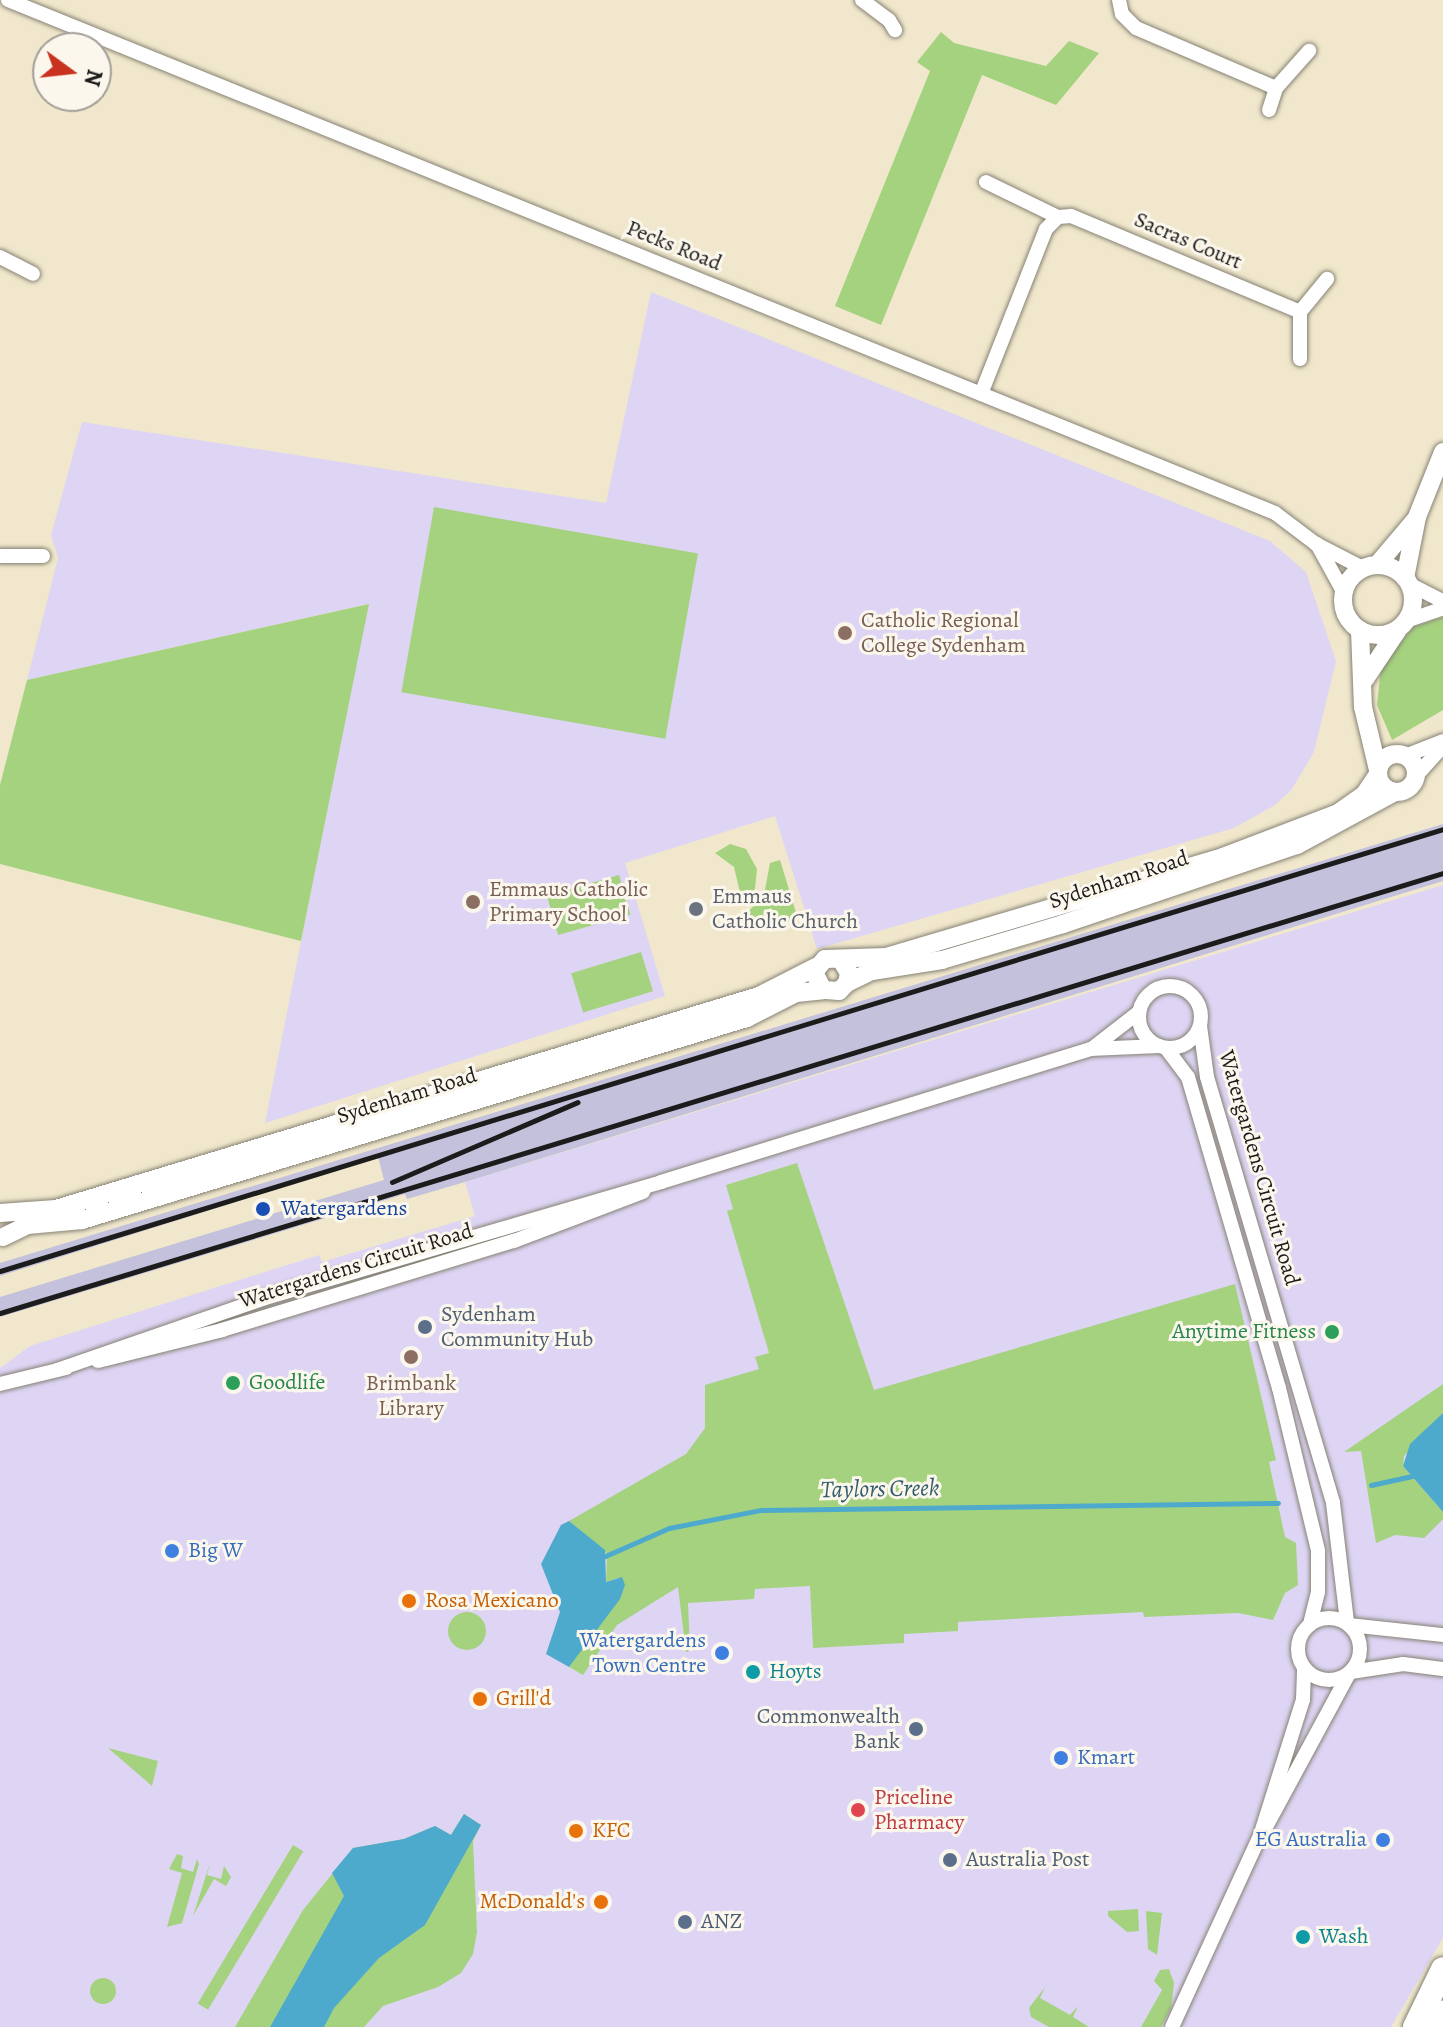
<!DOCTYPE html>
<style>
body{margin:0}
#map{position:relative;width:1443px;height:2027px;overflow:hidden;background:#f0e7cc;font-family:Alegreya,serif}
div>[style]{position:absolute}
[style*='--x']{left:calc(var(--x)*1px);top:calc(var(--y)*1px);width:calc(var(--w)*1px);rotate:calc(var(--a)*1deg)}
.built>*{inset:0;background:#ded5f5}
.industrial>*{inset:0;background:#c3c1db}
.green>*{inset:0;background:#a5d27f;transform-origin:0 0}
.round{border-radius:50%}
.water>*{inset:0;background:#4eaacc}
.stream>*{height:5px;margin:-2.5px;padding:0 2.5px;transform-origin:2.5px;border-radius:2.5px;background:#4eaacc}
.roads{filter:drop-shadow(0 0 2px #868274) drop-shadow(0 0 2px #868274)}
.minor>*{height:14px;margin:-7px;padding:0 7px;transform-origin:7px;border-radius:7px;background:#fff}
.minor>.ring{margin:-7px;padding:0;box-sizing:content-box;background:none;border:14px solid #fff;border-radius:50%}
.tertiary>*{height:18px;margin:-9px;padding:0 9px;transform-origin:9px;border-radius:9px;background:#fff}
.tertiary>.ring{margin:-9px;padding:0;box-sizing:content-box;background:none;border:18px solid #fff;border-radius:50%}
.trunk>*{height:24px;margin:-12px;padding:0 12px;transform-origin:12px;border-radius:12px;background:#fff}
.rail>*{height:5px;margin:-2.5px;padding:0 2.5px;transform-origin:2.5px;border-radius:2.5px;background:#1c1c1c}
.dots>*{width:22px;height:22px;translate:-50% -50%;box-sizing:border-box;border:4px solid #fbf7ec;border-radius:50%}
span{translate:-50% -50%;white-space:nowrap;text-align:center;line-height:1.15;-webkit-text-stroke:6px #fbf7ec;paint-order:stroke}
.street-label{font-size:22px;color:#1c1c1c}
.education-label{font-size:22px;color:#785e54}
.left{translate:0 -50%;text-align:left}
.worship-label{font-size:22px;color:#5b616d}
.transit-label{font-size:22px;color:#164399}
.service-label{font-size:22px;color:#4e5e75}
.right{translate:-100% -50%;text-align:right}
.leisure-label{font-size:22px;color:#27864d}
.shop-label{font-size:22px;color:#366cbe}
.food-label{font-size:22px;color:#c56008}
.culture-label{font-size:22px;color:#0d838f}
.health-label{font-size:22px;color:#be3a42}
.water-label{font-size:24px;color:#325c6b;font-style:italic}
.north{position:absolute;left:32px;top:32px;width:80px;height:80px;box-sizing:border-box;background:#fbf7ec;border:2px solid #a29f99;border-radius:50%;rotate:105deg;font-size:22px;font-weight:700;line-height:32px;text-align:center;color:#1c1c1c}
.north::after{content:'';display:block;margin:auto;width:28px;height:36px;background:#c8321e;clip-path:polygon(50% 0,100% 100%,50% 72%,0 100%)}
</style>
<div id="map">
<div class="built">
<i style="clip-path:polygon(651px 292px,1270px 541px,1306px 572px,1336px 661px,1314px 752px,1292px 789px,1275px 805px,1234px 828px,817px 949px,775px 816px,625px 863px,665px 996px,265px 1123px,368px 604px,27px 680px,58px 558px,51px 535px,82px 422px,606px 503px)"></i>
<i style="clip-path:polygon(1443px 885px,1443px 1938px,1391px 2027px,0 2027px,0 1368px,30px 1346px,319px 1255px,322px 1262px,475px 1216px,465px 1182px)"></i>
</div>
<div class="industrial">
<i style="clip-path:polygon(1443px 824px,1443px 881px,465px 1182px,407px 1199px,405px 1194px,0 1317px,0 1297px,384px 1180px,378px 1157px,0 1276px,0 1263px)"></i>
</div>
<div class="green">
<i style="clip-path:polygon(941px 32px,954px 43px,1046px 66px,1069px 41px,1099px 53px,1056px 105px,982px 75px,881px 325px,835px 306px,930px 71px,917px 62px)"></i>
<i style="left:434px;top:507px;width:268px;height:188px;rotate:10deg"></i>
<i style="clip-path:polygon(369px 604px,301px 941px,0 864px,0 785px,27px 680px)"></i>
<i style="clip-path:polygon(1443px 617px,1443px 710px,1392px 740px,1377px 705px,1381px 667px,1413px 627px)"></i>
<i style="clip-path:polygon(730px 844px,746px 849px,757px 869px,755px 889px,742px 901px,734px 867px,715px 853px)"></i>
<i style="clip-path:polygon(780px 860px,797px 916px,784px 925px,753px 928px,746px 914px,764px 895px,770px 863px)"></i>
<i style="left:619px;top:875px;width:41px;height:75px;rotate:74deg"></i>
<i style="left:641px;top:952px;width:41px;height:73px;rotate:73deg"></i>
<i style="clip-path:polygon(797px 1163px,874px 1390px,1235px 1284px,1276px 1460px,1269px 1462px,1285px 1537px,1296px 1543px,1298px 1585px,1285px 1593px,1273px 1620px,1238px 1613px,1144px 1617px,1143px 1612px,958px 1622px,958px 1631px,904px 1634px,904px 1643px,813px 1648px,810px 1586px,755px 1589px,754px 1599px,688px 1603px,690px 1651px,686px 1652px,678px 1587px,617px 1625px,583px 1675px,569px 1667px,606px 1612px,618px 1578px,606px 1582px,607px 1554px,569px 1521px,686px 1454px,705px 1428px,705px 1385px,759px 1369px,755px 1357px,769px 1353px,727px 1211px,733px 1209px,726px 1185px)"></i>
<i style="clip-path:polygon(1443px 1384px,1443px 1413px,1404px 1456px,1403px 1466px,1443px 1512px,1443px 1519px,1424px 1538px,1395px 1535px,1376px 1543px,1361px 1451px,1344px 1452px)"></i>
<i class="round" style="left:448px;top:1612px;width:38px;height:38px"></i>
<i style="clip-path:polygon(108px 1748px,158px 1761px,152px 1786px)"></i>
<i style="clip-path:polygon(464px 1814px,481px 1825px,473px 1841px,477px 1932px,473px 1954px,461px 1973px,438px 1987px,383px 2006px,364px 2027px,235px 2027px,303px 1910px,353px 1848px,404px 1839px,435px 1826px,451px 1835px)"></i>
<i style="left:293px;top:1845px;width:12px;height:185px;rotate:31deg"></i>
<i style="clip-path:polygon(177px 1854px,183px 1856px,181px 1868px,193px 1872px,197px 1859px,199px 1864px,182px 1923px,167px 1927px,182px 1873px,169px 1869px)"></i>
<i style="clip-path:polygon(210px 1863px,207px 1875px,221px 1879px,224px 1866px,231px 1877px,226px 1886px,214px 1879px,193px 1916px)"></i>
<i style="clip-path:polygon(1138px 1909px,1139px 1931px,1127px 1932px,1108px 1916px,1108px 1911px)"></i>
<i style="clip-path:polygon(1146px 1911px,1162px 1913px,1157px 1955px,1148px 1949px)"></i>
<i style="clip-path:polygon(1169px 1969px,1174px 1983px,1171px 2008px,1161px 2027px,1141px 2027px,1162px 1990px,1154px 1981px,1160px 1970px)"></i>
<i class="round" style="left:90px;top:1978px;width:26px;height:26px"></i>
<i style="clip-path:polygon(1045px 1987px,1040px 1998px,1070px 2015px,1078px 2006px,1073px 2017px,1089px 2027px,1049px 2027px,1031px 2017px,1029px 2008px)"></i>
</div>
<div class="water">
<i style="clip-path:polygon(1443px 1413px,1443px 1512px,1403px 1466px,1410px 1444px)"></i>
<i style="clip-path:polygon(569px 1521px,605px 1550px,606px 1582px,622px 1577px,625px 1585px,620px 1599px,569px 1667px,546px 1654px,560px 1612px,541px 1564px,561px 1525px)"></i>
<i style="clip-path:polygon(464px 1814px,481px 1825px,425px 1925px,379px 1958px,334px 2008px,324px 2027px,270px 2027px,344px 1896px,332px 1873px,353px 1848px,404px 1839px,435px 1826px,451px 1835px)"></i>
</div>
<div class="stream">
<i style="--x:1371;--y:1485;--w:42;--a:-12.4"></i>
<i style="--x:603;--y:1557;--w:72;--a:-23.7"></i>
<i style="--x:669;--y:1528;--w:94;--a:-11.1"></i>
<i style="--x:761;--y:1510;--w:517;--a:-0.78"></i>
</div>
<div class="roads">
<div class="minor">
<i style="--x:8;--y:0;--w:1367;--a:22.04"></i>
<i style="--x:1275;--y:513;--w:51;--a:37.1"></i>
<i style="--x:1316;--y:544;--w:53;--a:27.1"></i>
<i style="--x:862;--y:0;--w:34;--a:37"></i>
<i style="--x:889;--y:20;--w:12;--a:59"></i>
<i style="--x:1119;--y:0;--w:14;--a:78"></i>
<i style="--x:1122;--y:14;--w:20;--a:45"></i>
<i style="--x:1136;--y:28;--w:152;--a:23.2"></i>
<i style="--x:1269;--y:110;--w:23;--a:-72"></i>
<i style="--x:1276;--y:88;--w:50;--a:-48.3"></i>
<i style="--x:986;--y:182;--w:80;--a:25.9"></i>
<i style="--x:0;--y:257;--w:37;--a:27"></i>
<i style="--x:1300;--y:359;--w:47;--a:-90"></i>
<i style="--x:1300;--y:312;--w:43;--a:-50.7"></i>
<i style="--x:981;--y:394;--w:177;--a:-68.5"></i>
<i style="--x:1046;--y:229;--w:17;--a:-45"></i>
<i style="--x:1058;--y:217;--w:13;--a:-4"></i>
<i style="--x:1071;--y:216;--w:248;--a:22.7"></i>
<i style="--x:1317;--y:544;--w:56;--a:61.1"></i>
<i style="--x:0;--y:556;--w:43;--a:0"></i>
<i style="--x:1409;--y:584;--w:38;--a:27"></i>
<i style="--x:1406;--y:621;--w:39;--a:-19"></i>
<i style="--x:1405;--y:756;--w:41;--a:-21.5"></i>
<i style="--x:1416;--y:776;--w:40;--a:-48"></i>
<i class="ring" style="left:1139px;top:986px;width:48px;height:48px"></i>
<i style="--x:1200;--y:1026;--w:51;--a:82.2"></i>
<i style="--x:1207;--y:1077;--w:444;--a:73.5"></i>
<i style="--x:1333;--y:1503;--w:121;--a:83.3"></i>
<i style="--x:1094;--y:1047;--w:57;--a:-37.9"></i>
<i style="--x:1166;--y:1048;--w:36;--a:53"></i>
<i style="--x:1188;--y:1077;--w:324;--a:73.7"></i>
<i style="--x:1279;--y:1388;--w:168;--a:76.5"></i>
<i style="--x:1318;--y:1551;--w:41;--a:90"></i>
<i style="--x:1318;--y:1592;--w:34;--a:104"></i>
<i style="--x:98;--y:1361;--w:128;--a:-14"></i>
<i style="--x:222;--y:1330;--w:305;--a:-17"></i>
<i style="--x:514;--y:1241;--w:138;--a:-20.8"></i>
<i style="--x:57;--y:1370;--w:220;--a:-19.1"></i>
<i style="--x:265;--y:1298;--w:413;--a:-16.3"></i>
<i style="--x:661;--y:1182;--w:449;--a:-17.2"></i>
<i style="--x:1090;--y:1049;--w:69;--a:-2.5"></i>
<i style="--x:0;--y:1384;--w:68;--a:-13.6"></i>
<i class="ring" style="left:1298px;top:1618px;width:48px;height:48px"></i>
<i style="--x:1349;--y:1625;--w:95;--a:6.1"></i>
<i style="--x:1351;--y:1672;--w:53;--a:-8.7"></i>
<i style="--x:1403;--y:1664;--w:40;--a:7.1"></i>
<i style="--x:1267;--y:1825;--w:170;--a:-61.6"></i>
<i style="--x:1172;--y:2027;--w:210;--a:-65.3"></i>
<i style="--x:1260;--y:1836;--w:143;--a:-72.5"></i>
<i style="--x:1303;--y:1700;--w:32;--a:-88"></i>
</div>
<div class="tertiary">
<i class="ring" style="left:1343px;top:565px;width:52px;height:52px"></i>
<i style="--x:1377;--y:565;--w:59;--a:-49.8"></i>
<i style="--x:1405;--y:578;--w:62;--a:-78.9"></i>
<i style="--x:1417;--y:517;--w:70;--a:-68.2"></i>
<i style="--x:1360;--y:630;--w:77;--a:87.8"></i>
<i style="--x:1363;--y:707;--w:65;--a:76.6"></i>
<i style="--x:1365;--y:679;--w:58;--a:-56.3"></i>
<i class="ring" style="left:1378px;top:754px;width:20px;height:20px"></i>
<i style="--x:841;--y:960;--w:15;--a:58"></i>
<i style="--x:849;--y:973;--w:10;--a:101"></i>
<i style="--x:847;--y:983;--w:11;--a:135"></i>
<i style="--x:839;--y:991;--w:16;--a:-176"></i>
<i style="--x:823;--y:990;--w:20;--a:-117"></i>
<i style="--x:814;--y:972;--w:17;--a:-50"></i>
<i style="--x:825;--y:959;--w:61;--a:-1.9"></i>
<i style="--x:886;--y:957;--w:352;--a:-16.5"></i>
<i style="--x:1223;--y:857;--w:123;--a:-20.9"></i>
<i style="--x:1338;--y:813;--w:32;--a:-35"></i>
<i style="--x:1364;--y:795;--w:25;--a:-56"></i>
<i style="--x:847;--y:983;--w:28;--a:-26"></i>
<i style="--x:872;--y:971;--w:71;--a:-8.9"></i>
<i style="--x:942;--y:960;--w:126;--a:-16.6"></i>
<i style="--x:1063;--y:924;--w:247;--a:-18.7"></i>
<i style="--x:1297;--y:845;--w:111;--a:-28.4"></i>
<i style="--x:0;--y:1213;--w:56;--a:-4.1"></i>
<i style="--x:56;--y:1209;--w:735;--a:-16.86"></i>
<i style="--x:759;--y:996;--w:64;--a:-27"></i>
<i style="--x:3;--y:1237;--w:28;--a:-26"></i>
<i style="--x:28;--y:1225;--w:54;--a:-5.3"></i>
<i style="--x:82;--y:1220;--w:695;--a:-16.9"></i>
<i style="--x:747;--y:1018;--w:55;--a:-27"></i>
<i style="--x:796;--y:993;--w:27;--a:-6"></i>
</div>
<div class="trunk">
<i style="--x:1415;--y:2027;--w:64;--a:-64.2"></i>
<i style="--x:1434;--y:2027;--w:17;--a:-59"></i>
</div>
</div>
<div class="rail">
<i style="--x:392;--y:1182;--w:202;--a:-23.3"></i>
<i style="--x:0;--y:1271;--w:1509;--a:-17.03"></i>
<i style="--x:0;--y:1313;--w:1509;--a:-16.96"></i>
</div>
<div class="dots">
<i style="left:845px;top:633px;background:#8d6e63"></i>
<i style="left:473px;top:902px;background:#8d6e63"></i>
<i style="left:696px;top:909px;background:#6b7280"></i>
<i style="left:263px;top:1209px;background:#1a4fb4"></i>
<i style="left:425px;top:1327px;background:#5c6f8a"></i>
<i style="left:1332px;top:1332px;background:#2e9e5b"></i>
<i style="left:411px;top:1357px;background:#8d6e63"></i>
<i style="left:233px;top:1383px;background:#2e9e5b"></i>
<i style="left:172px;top:1551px;background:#3f7fe0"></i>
<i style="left:409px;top:1601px;background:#e8710a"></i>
<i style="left:722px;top:1653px;background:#3f7fe0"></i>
<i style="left:753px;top:1672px;background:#0f9aa8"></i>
<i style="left:480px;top:1699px;background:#e8710a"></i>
<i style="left:916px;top:1729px;background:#5c6f8a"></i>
<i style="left:1061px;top:1758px;background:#3f7fe0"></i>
<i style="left:858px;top:1810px;background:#e0444e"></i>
<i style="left:576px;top:1831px;background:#e8710a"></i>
<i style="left:1383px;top:1840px;background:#3f7fe0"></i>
<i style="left:950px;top:1860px;background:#5c6f8a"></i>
<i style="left:601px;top:1902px;background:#e8710a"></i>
<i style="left:685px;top:1922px;background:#5c6f8a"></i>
<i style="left:1303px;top:1937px;background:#0f9aa8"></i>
</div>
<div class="street-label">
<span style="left:1188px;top:241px;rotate:23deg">Sacras Court</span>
<span style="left:674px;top:246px;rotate:22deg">Pecks Road</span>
<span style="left:1119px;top:880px;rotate:-18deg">Sydenham Road</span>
<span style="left:407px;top:1096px;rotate:-17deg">Sydenham Road</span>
<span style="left:1259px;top:1168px;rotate:74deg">Watergardens Circuit Road</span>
<span style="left:356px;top:1266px;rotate:-17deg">Watergardens Circuit Road</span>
</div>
<div class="education-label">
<span class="left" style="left:861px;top:633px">Catholic Regional<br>College Sydenham</span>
<span class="left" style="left:489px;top:902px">Emmaus Catholic<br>Primary School</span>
<span style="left:411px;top:1396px">Brimbank<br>Library</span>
</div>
<div class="worship-label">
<span class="left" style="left:712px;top:909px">Emmaus<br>Catholic Church</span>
</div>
<div class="transit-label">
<span class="left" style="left:281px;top:1209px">Watergardens</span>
</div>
<div class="service-label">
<span class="left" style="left:441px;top:1327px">Sydenham<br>Community Hub</span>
<span class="right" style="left:900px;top:1729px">Commonwealth<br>Bank</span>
<span class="left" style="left:966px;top:1860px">Australia Post</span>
<span class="left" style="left:701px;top:1922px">ANZ</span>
</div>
<div class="leisure-label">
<span class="right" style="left:1316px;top:1332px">Anytime Fitness</span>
<span class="left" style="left:249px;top:1383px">Goodlife</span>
</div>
<div class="shop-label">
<span class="left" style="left:188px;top:1551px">Big W</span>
<span class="right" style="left:706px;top:1653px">Watergardens<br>Town Centre</span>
<span class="left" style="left:1077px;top:1758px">Kmart</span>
<span class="right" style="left:1367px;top:1840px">EG Australia</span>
</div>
<div class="food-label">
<span class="left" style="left:425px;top:1601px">Rosa Mexicano</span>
<span class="left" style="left:496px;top:1699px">Grill'd</span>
<span class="left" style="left:592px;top:1831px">KFC</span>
<span class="right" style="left:585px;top:1902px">McDonald's</span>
</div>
<div class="culture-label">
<span class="left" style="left:769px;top:1672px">Hoyts</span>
<span class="left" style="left:1319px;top:1937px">Wash</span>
</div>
<div class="health-label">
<span class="left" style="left:874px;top:1810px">Priceline<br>Pharmacy</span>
</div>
<div class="water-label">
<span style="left:880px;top:1489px;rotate:-1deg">Taylors Creek</span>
</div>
<div class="north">N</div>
</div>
